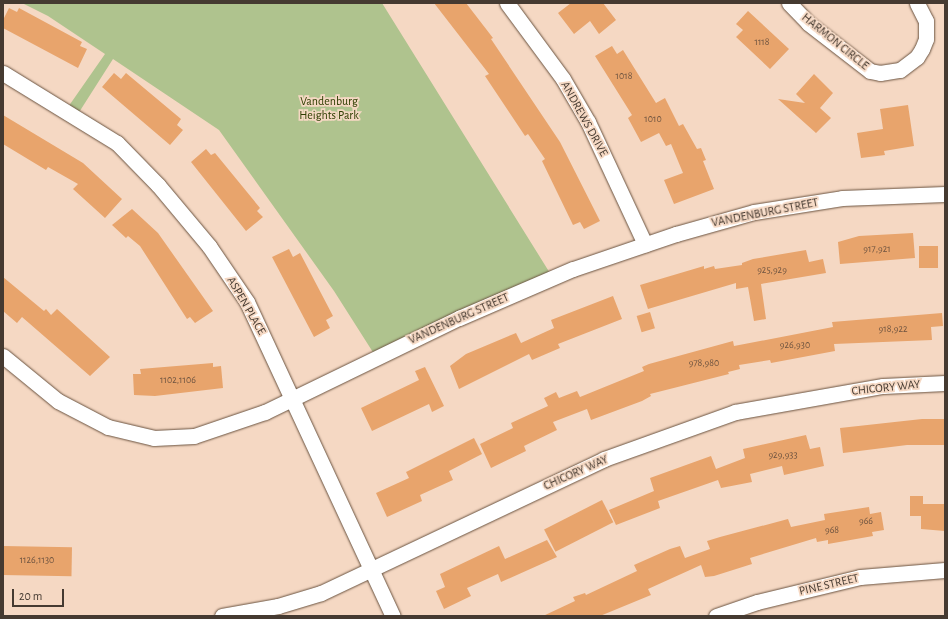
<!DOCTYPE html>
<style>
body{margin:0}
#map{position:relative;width:948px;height:619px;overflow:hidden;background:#f5d8c3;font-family:"Alegreya Sans",sans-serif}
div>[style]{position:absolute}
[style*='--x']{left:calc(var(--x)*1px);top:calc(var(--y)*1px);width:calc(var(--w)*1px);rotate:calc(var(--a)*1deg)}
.green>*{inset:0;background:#afc38e}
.building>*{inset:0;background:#e8a46c;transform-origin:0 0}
.roads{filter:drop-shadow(0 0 1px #6a5340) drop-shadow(0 0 1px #6a5340)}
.minor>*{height:15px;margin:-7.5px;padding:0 7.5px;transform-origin:7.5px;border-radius:7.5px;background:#fff}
span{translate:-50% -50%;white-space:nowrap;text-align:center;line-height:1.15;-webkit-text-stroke:3.5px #f5d8c3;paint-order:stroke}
.number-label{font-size:10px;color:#6e5440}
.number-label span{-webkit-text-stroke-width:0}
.street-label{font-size:12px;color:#453a31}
.park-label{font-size:12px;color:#2e3e02}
.frame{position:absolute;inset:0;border:4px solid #453a31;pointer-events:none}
.scale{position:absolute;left:12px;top:589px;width:52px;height:18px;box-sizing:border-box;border:2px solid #453a31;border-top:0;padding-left:5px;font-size:12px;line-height:14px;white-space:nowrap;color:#453a31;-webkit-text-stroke:3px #f5d8c3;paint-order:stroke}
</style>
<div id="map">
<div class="green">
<i style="clip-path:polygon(22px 3px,382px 3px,553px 278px,376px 357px,334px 291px,219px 130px,113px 59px,76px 117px,66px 110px,105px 54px,48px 16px)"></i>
</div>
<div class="building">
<i style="clip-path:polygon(434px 3px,466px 3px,493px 38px,491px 39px,560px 142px,600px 221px,584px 229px,580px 222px,573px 225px,542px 161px,545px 159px,528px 134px,525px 136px,485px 76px,489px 74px)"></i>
<i style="clip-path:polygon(571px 3px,603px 3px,616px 20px,599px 34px,590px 21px,574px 34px,558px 13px)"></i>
<i style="clip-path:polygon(9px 8px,17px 12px,19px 8px,82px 42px,80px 46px,87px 49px,78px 68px,3px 28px,3px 20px)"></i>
<i style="clip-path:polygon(748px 11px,789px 49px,770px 69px,736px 37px,743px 30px,736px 24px)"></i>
<i style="clip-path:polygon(612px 46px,617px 54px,623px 50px,656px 103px,665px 98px,679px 126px,683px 124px,697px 149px,701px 148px,706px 160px,703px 161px,714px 189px,674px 204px,664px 180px,683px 173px,671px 144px,666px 146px,659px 133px,641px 142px,628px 118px,632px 115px,595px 56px)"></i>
<i style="clip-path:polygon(114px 73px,121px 79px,126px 73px,181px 119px,177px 125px,183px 130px,170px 145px,102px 87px)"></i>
<i style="clip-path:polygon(814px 74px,833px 93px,820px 108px,831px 118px,816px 133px,778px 99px,805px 103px,796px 94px)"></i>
<i style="clip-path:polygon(908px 105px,914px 146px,884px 151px,885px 155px,861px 158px,857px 133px,883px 129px,880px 109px)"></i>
<i style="clip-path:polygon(3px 115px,83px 163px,122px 199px,105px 218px,73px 189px,78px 184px,48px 167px,46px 170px,3px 144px)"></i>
<i style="clip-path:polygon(206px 149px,211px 155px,215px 153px,260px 208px,257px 211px,263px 217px,246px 231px,191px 162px)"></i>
<i style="clip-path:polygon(132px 209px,158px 233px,213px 311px,195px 323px,190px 317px,187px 319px,140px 246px,128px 236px,126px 238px,112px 225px)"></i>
<i style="clip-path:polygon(913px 233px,915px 258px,840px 264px,838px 242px,859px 236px)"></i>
<i style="left:919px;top:246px;width:19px;height:22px"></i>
<i style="clip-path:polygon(289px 249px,293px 257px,300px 253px,333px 316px,326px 320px,330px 328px,314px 337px,272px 257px)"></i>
<i style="clip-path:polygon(806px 250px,809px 262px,823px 259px,826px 273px,761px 284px,766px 319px,754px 321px,748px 287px,736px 289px,736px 283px,648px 309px,640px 285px,704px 266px,704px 269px,714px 266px,715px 269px,742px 265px,742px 263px,753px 259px)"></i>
<i style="clip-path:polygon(3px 277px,44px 311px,46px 309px,51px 315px,57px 309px,110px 357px,90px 376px,22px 317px,17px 323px,3px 311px)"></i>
<i style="clip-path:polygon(613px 296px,622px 319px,558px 344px,560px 348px,532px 360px,529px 354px,459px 389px,450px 366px,466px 354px,516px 333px,521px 343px,554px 328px,551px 320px)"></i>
<i style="left:650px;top:312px;width:17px;height:14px;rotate:73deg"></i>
<i style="clip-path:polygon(942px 313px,943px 326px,931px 327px,932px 340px,834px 344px,835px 351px,771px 363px,770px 360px,739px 365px,740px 369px,728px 372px,729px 374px,650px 394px,651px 396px,642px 401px,591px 420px,587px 409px,553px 422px,557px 430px,524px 446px,526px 451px,491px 468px,480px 444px,513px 428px,511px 423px,548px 406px,544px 398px,556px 392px,559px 398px,577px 391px,580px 397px,644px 371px,642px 367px,649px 364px,733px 341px,734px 346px,833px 327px,832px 322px)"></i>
<i style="clip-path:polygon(213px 363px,213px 367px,221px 366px,223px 388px,155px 396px,134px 395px,133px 374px,141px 374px,140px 369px)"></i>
<i style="clip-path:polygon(425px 367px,444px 406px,432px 412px,429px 404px,372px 431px,361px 408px,419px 380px,415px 371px)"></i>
<i style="clip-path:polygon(922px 419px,945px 419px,945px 445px,907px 445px,843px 453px,840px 428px)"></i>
<i style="clip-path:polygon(806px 435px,810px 449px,820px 447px,824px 466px,784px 475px,782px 466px,750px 474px,752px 482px,721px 488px,718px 480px,658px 501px,660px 508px,616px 525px,609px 510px,654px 491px,650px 478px,711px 456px,716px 469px,745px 458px,743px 449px)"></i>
<i style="clip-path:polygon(474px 438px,482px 454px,449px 471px,453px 480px,420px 495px,422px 501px,387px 517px,376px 493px,409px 478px,406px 472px)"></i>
<i style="clip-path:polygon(910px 496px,923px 496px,923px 504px,945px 504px,945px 531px,921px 529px,921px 516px,910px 516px)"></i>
<i style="left:602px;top:500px;width:25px;height:65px;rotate:63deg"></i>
<i style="clip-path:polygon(869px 507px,870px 514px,881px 512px,884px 530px,872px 532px,873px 536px,828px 544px,828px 540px,817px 542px,816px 538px,750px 558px,752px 564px,714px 576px,705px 577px,701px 565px,648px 589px,651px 595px,600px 616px,543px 616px,575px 601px,573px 597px,585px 593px,586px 595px,637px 571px,634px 565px,670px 549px,680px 546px,685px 558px,710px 549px,707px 541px,720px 537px,788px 519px,791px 527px,825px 520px,824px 514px)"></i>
<i style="clip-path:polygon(547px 540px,557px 557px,501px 582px,498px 574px,467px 588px,471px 596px,444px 609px,436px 591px,445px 587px,440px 574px,499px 546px,505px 559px)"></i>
<i style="left:3px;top:546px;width:69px;height:29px;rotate:1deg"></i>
</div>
<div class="roads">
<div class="minor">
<i style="--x:507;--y:3;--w:94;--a:53.6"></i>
<i style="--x:563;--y:79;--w:50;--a:59.8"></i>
<i style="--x:588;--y:122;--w:135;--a:65"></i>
<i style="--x:789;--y:3;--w:28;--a:46"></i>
<i style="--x:808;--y:23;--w:78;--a:37.7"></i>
<i style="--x:870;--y:71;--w:10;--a:11"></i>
<i style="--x:880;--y:73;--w:20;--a:-9"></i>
<i style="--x:900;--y:70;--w:21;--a:-37"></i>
<i style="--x:917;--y:57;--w:9;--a:-58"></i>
<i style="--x:922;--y:49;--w:11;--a:-68"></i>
<i style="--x:926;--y:39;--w:18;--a:-90"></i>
<i style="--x:926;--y:21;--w:20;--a:-117"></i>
<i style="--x:3;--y:73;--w:134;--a:31.6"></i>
<i style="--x:117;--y:143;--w:59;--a:45.7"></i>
<i style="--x:158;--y:185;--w:80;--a:50.1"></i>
<i style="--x:209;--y:246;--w:68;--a:55.8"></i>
<i style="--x:247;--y:302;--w:346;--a:65.1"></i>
<i style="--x:3;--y:356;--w:71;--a:39.3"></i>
<i style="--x:58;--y:401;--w:56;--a:27.5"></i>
<i style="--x:108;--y:427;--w:47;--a:13.4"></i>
<i style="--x:154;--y:438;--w:40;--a:-2.9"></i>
<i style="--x:194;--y:436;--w:75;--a:-18.7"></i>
<i style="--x:265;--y:412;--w:216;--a:-25.9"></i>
<i style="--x:459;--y:318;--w:124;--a:-23.3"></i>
<i style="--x:573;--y:269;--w:109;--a:-18.8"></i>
<i style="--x:676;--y:234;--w:81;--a:-15.8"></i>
<i style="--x:754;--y:212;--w:89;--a:-9"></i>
<i style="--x:842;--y:198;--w:103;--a:-2.2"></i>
<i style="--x:222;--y:616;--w:57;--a:-10.1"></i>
<i style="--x:278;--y:606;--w:45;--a:-16.8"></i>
<i style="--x:321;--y:593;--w:313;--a:-25.3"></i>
<i style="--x:604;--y:459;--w:139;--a:-19.7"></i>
<i style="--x:735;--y:412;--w:150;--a:-10"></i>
<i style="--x:883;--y:386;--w:62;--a:-2.8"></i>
<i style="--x:716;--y:616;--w:43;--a:-18.9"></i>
<i style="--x:757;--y:602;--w:106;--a:-13.6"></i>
<i style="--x:860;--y:577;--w:85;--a:-4.7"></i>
</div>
</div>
<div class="number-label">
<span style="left:762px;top:43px">1118</span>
<span style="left:624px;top:77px">1018</span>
<span style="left:653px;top:120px">1010</span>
<span style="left:877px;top:250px">917,921</span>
<span style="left:772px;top:271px">925,929</span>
<span style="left:893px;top:330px">918,922</span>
<span style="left:795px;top:346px">926,930</span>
<span style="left:704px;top:364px">978,980</span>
<span style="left:178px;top:381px">1102,1106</span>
<span style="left:783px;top:456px">929,933</span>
<span style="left:866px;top:522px">966</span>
<span style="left:832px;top:531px">968</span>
<span style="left:37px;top:561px">1126,1130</span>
</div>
<div class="street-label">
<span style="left:835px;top:42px;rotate:39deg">HARMON CIRCLE</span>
<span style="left:584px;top:119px;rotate:61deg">ANDREWS DRIVE</span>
<span style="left:765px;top:213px;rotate:-11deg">VANDENBURG STREET</span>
<span style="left:246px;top:306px;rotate:60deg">ASPEN PLACE</span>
<span style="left:459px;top:319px;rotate:-24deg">VANDENBURG STREET</span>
<span style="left:886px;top:388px;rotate:-6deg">CHICORY WAY</span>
<span style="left:576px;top:473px;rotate:-24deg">CHICORY WAY</span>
<span style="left:829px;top:585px;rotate:-13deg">PINE STREET</span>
</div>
<div class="park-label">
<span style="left:329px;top:109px">Vandenburg<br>Heights Park</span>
</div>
<div class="frame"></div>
<div class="scale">20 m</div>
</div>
